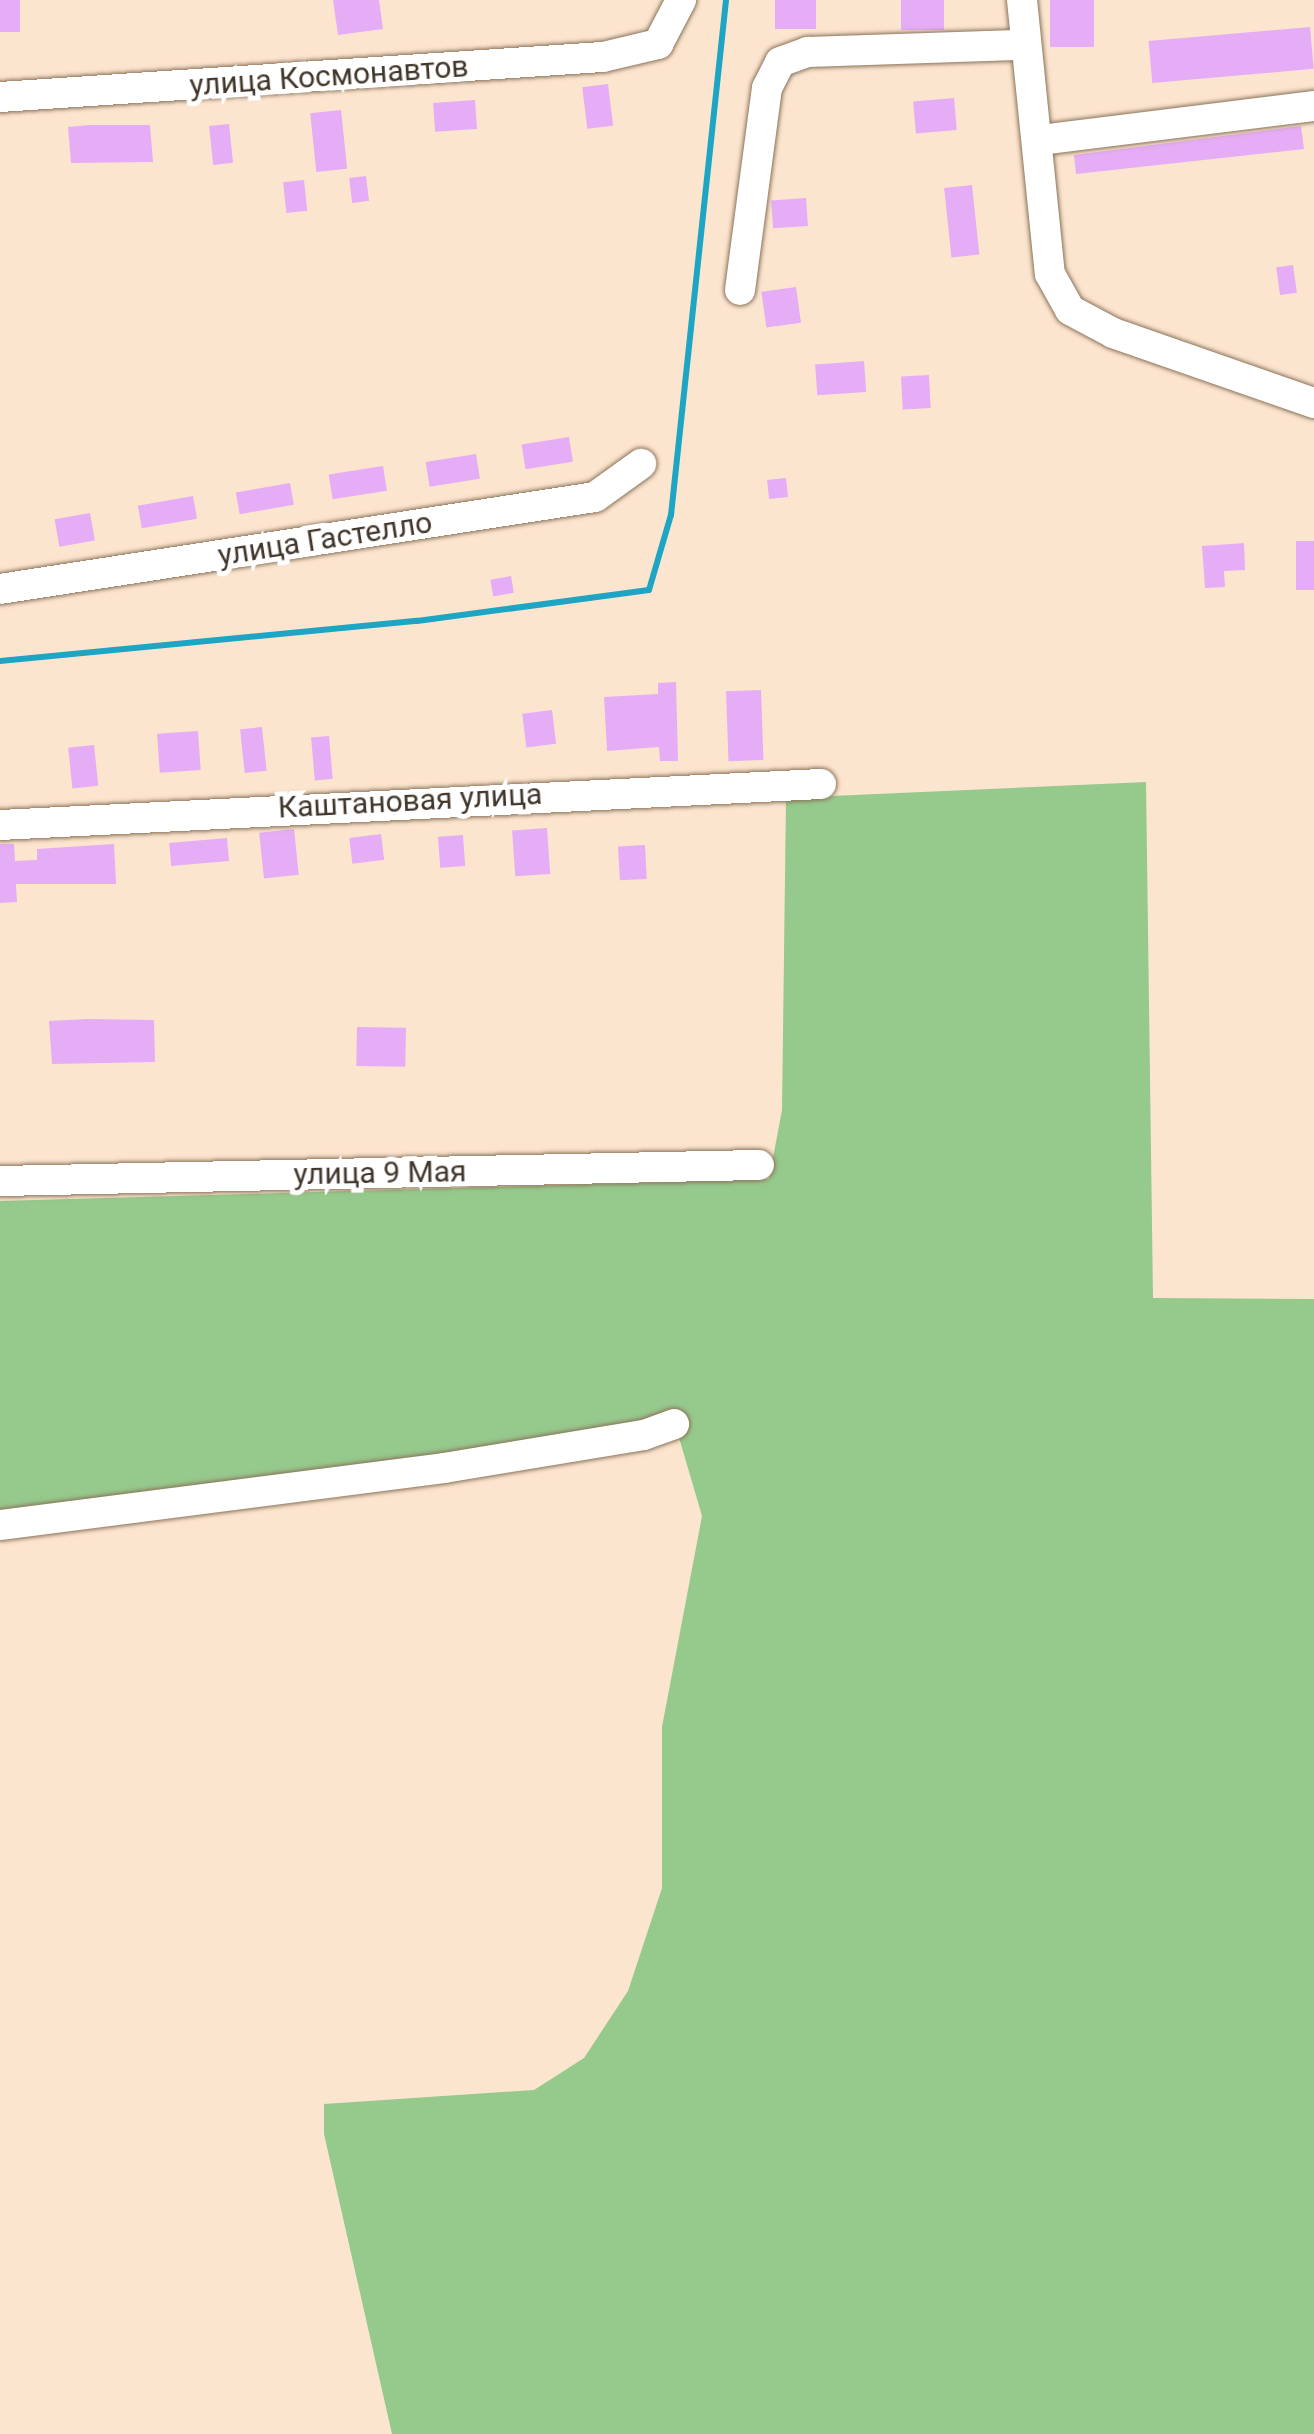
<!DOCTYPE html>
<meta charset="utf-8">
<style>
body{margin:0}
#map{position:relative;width:1314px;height:2434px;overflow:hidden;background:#fce5cf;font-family:Roboto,sans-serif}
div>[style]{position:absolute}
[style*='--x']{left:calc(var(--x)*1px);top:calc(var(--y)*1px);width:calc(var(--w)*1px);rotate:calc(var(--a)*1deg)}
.green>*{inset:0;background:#96c98c}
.stream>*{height:6px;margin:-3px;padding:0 3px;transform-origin:3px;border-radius:3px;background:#1da5c3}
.building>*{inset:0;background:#e5adf5;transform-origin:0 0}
.roads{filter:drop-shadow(0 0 2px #8b735a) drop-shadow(0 0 2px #8b735a)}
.minor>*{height:30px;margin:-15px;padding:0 15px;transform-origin:15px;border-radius:15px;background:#fff}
span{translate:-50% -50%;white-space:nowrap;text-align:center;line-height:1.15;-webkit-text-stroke:10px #fff;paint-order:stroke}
.street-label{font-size:30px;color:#41362b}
</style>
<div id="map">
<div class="green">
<i style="clip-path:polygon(1146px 782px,1153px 1298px,1314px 1299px,1314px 2434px,392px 2434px,324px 2134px,324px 2104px,534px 2090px,584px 2058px,628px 1991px,662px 1888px,662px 1727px,702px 1516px,675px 1424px,0 1517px,0 1201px,769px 1179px,782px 1110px,786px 798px)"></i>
</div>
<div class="stream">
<i style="--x:0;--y:661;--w:419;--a:-5.5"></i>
<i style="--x:417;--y:621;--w:234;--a:-7.6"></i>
<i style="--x:649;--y:590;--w:78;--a:-73.7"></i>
<i style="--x:671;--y:515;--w:518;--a:-83.9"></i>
</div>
<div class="building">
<i style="left:0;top:0;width:20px;height:32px"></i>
<i style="clip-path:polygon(333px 0,379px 0,383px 29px,338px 35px)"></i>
<i style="left:775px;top:0;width:41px;height:29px"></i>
<i style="left:901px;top:0;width:43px;height:30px"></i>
<i style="left:1050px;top:0;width:44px;height:47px"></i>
<i style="left:1310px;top:27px;width:42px;height:162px;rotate:85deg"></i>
<i style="left:608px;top:84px;width:42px;height:26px;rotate:83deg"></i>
<i style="left:954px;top:98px;width:32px;height:41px;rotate:85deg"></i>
<i style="left:475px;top:100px;width:29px;height:42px;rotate:86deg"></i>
<i style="left:341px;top:110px;width:59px;height:31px;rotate:84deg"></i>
<i style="left:229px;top:124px;width:39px;height:20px;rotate:84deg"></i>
<i style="clip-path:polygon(90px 125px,150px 125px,153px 162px,71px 163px,68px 127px)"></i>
<i style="clip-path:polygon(1301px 126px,1304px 149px,1076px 174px,1074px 155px)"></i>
<i style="left:366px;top:176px;width:25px;height:17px;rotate:83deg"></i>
<i style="left:304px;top:180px;width:31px;height:21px;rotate:84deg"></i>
<i style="left:972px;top:185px;width:70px;height:28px;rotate:84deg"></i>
<i style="left:806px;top:198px;width:28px;height:35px;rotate:86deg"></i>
<i style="left:1293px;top:265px;width:28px;height:17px;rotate:82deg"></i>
<i style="left:796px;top:287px;width:36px;height:35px;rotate:82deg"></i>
<i style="left:864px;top:361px;width:31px;height:49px;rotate:86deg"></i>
<i style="left:929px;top:375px;width:33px;height:28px;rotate:87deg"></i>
<i style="left:569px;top:437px;width:25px;height:48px;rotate:81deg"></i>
<i style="left:476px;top:454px;width:25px;height:51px;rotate:81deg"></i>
<i style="left:383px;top:466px;width:25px;height:55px;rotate:81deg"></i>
<i style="left:786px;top:478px;width:19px;height:19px;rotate:84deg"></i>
<i style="left:290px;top:483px;width:22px;height:55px;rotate:80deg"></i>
<i style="left:193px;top:496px;width:23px;height:56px;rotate:80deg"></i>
<i style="left:90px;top:513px;width:28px;height:36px;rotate:80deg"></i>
<i style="left:1314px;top:541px;width:49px;height:18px;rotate:90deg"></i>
<i style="clip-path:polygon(1244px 543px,1245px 570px,1224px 571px,1225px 587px,1205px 588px,1202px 546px)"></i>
<i style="left:511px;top:576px;width:17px;height:21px;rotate:80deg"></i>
<i style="clip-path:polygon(676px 682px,678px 761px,660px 761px,659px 747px,607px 751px,604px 697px,658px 694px,658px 683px)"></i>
<i style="left:761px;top:690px;width:70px;height:35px;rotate:88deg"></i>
<i style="left:552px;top:710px;width:34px;height:30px;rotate:83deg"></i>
<i style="left:262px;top:727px;width:44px;height:22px;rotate:84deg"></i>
<i style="left:198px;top:731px;width:39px;height:41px;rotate:86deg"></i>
<i style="left:329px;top:736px;width:43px;height:18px;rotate:85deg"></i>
<i style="left:94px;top:745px;width:41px;height:26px;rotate:84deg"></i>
<i style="left:547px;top:828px;width:46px;height:35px;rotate:86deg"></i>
<i style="left:294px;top:829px;width:46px;height:35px;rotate:84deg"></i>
<i style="left:381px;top:834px;width:26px;height:32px;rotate:83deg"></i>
<i style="left:463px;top:835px;width:31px;height:25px;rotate:86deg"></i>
<i style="left:227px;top:838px;width:23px;height:58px;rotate:85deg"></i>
<i style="clip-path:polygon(0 844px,14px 844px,15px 861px,37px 860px,37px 849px,114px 844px,116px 884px,16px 884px,17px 902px,0 903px)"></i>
<i style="left:645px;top:845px;width:34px;height:27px;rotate:87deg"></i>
<i style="clip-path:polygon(87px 1019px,154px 1020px,155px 1062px,52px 1064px,49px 1021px)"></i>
<i style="left:357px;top:1027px;width:49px;height:39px;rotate:1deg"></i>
</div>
<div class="roads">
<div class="minor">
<i style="--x:1022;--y:0;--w:275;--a:84.2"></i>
<i style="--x:1050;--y:274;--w:41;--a:60.9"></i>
<i style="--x:1070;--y:310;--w:49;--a:28.1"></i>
<i style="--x:1113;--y:333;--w:213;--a:19.2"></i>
<i style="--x:0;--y:97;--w:604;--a:-3.8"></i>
<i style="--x:603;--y:57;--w:57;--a:-13.3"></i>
<i style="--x:658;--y:44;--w:50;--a:-62.4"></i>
<i style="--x:1040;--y:140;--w:276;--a:-7.1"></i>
<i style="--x:740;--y:290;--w:204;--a:-82.4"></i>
<i style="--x:767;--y:88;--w:29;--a:-63"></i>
<i style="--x:780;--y:62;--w:30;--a:-20"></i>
<i style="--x:808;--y:52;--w:216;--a:-1.9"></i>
<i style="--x:0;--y:589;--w:602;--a:-8.79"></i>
<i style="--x:595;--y:497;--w:57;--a:-35.7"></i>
<i style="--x:0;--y:825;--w:822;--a:-2.86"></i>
<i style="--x:0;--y:1181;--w:759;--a:-1.21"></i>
<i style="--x:0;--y:1525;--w:448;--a:-7.3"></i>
<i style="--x:444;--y:1468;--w:203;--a:-9.4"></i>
<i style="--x:644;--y:1435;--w:32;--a:-20"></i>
</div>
</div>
<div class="street-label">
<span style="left:329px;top:76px;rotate:-4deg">улица Космонавтов</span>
<span style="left:325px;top:539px;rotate:-9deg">улица Гастелло</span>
<span style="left:410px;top:801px;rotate:-3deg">Каштановая улица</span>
<span style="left:380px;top:1173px;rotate:-1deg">улица 9 Мая</span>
</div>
</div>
